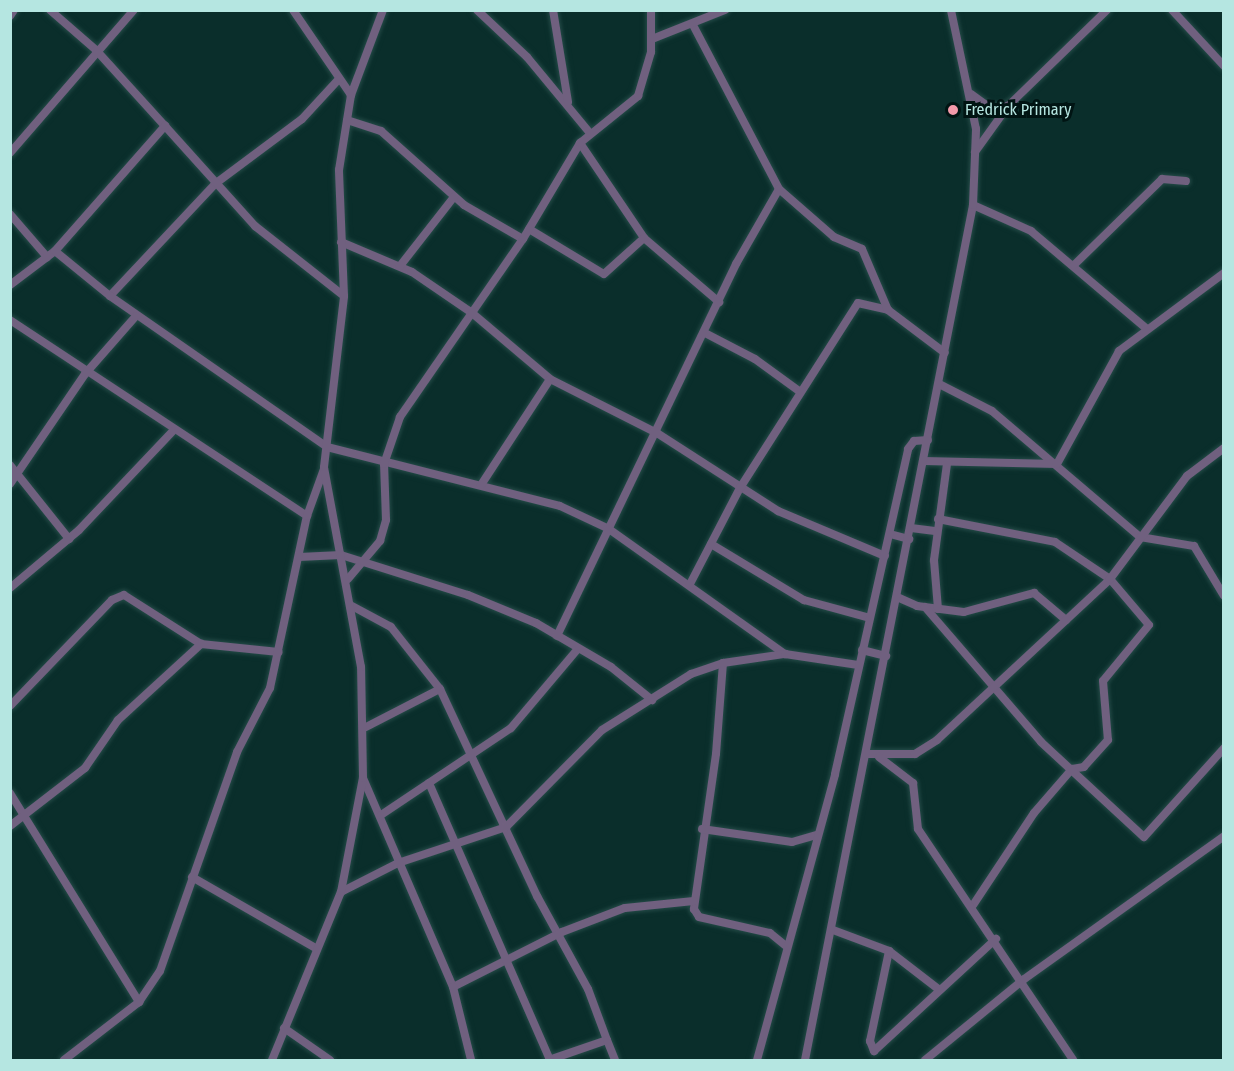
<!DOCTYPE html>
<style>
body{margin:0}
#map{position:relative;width:1234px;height:1071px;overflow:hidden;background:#0a2e2b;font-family:"Fira Sans Condensed",sans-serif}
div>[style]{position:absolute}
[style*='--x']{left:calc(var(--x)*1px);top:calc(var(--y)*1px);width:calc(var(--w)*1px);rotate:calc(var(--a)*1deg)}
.roads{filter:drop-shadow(0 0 2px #254b48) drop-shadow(0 0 2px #254b48)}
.minor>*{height:8px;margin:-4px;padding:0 4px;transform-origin:4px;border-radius:4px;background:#70607f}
.dots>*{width:16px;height:16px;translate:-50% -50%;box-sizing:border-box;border:3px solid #001413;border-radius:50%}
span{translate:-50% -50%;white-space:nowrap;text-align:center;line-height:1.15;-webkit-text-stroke:6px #001413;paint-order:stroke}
.poi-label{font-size:16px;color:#b5e6e1}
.left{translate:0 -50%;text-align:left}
.frame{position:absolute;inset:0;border:12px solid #b5e6e1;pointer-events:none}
</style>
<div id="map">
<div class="roads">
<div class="minor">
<i style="--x:50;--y:10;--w:61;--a:41"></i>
<i style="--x:96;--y:50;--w:103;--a:47.8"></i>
<i style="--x:293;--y:10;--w:103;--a:55.7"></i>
<i style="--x:477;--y:10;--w:69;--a:43.2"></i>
<i style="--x:527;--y:57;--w:97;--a:50.4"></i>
<i style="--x:553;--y:10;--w:93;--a:80.7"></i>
<i style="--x:1172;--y:10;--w:76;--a:47.1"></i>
<i style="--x:10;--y:16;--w:7;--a:-56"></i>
<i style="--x:693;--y:25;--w:185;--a:62.3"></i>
<i style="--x:652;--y:39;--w:79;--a:-21.7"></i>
<i style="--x:338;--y:80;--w:53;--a:132.7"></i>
<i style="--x:302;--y:119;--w:107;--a:143.3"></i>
<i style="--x:216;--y:183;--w:155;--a:133.2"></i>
<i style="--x:110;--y:296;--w:264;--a:34.8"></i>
<i style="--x:327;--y:447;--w:240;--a:14.2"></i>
<i style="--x:560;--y:506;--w:54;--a:25.1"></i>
<i style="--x:609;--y:529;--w:216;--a:35.4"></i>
<i style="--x:971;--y:94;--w:26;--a:36"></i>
<i style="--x:992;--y:109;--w:16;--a:-11"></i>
<i style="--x:347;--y:120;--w:36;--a:18"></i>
<i style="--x:381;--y:131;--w:111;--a:41.7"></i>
<i style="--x:464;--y:205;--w:68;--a:30"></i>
<i style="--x:580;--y:143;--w:115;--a:56"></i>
<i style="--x:644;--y:238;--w:99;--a:40.5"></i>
<i style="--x:975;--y:152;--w:57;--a:-54.3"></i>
<i style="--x:1008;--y:106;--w:138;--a:-44.1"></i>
<i style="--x:10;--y:153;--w:189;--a:-49.1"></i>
<i style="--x:973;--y:205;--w:64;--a:24.1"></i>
<i style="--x:1031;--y:231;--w:152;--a:40.2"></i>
<i style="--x:10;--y:214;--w:57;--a:49.3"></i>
<i style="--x:529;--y:229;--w:87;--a:31"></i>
<i style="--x:604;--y:274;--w:54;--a:-42"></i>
<i style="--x:341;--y:242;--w:77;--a:22.9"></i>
<i style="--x:412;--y:272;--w:73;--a:34.3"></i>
<i style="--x:472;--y:313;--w:102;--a:40.2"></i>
<i style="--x:550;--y:379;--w:120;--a:26.8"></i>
<i style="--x:657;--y:433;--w:144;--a:32.8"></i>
<i style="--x:778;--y:511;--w:116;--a:22.8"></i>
<i style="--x:1074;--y:265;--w:123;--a:-44.3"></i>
<i style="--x:1162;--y:179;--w:24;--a:5"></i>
<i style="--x:400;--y:266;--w:88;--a:-52"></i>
<i style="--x:10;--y:285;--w:56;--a:-37.1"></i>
<i style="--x:110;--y:296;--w:71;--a:-140.7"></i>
<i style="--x:55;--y:251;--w:167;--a:-48.7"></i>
<i style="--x:165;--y:126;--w:135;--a:48"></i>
<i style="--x:255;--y:226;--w:113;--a:38.2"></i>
<i style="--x:10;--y:320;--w:356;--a:33.4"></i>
<i style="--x:705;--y:333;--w:56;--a:27.5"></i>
<i style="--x:755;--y:359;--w:54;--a:36"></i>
<i style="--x:939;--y:384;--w:59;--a:27"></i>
<i style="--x:992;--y:411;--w:194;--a:40.4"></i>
<i style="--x:1140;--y:537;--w:55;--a:9.5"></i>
<i style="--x:1194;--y:546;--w:58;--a:59"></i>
<i style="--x:924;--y:461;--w:133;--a:1.3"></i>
<i style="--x:1057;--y:464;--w:129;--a:-61.2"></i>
<i style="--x:1119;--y:351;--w:131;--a:-36.6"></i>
<i style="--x:10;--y:465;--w:95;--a:51.4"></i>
<i style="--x:10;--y:484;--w:133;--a:-55.7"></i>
<i style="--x:85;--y:374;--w:77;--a:-48.7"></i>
<i style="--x:481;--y:485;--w:126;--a:-56.9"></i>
<i style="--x:938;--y:519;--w:119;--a:11.1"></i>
<i style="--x:1055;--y:542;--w:66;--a:33.9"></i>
<i style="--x:1110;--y:579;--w:60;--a:49.7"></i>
<i style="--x:1149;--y:625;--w:72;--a:129.4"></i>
<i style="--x:1103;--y:681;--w:59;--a:85.2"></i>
<i style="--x:1108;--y:740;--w:36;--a:132"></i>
<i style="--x:1084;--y:767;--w:12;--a:171"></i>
<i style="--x:1072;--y:769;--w:58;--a:130.8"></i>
<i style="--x:1034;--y:813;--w:110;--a:123.5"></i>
<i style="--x:911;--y:528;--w:26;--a:7"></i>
<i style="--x:890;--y:534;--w:20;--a:15"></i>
<i style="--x:711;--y:544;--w:109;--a:31.1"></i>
<i style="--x:804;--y:600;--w:68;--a:15.3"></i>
<i style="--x:299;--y:557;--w:42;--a:-2.7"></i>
<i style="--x:341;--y:555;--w:133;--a:17.5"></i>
<i style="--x:468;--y:595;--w:74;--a:22.4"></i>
<i style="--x:536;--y:623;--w:87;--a:30.4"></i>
<i style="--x:611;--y:667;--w:53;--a:38.8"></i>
<i style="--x:348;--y:579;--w:50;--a:-49.9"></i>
<i style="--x:380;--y:541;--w:22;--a:-74"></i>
<i style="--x:386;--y:520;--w:56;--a:-92"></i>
<i style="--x:384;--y:464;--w:50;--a:-71.2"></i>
<i style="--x:400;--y:417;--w:216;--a:-55.4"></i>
<i style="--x:523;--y:239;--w:112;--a:-59.3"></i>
<i style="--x:580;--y:143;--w:75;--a:-39"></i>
<i style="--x:638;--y:96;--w:46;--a:-73.5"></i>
<i style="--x:651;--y:52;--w:42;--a:-90"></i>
<i style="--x:690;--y:584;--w:108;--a:-62.5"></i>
<i style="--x:740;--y:488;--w:219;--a:-57.5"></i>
<i style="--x:858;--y:303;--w:31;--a:13"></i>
<i style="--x:888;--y:310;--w:71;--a:37"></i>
<i style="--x:10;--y:588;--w:90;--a:-40"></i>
<i style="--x:79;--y:530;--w:135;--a:-46.5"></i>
<i style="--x:897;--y:597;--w:22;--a:24"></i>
<i style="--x:917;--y:606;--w:47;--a:7.3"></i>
<i style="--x:964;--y:612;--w:73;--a:-15.2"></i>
<i style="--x:1034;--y:593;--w:42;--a:40.2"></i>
<i style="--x:352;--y:606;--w:44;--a:28.3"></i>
<i style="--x:391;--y:627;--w:79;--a:51.7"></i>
<i style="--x:440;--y:689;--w:229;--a:64.9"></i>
<i style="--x:537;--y:896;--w:106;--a:61.3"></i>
<i style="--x:588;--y:989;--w:54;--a:69.6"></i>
<i style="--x:607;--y:1040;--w:61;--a:161"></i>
<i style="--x:925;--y:607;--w:178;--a:49.3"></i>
<i style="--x:1041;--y:742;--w:140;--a:42.7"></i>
<i style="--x:1144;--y:837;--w:120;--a:-48"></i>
<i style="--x:938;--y:609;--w:49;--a:-94.7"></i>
<i style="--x:934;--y:560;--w:97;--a:-82.3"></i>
<i style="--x:557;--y:636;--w:413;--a:-64.3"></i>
<i style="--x:736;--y:264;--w:86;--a:-60.2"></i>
<i style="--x:779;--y:189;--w:73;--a:41.1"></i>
<i style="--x:834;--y:237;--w:30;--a:23"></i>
<i style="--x:862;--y:249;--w:66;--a:66.9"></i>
<i style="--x:862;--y:650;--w:25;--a:14"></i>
<i style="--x:723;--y:663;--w:91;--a:94.4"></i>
<i style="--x:716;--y:754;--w:157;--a:98.1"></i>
<i style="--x:694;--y:909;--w:9;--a:58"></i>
<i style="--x:699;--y:917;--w:73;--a:12.7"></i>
<i style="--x:770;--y:933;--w:22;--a:39"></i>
<i style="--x:10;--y:706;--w:147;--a:-46.1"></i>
<i style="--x:112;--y:600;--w:13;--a:-23"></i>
<i style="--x:124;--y:595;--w:91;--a:32.5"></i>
<i style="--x:201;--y:644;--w:78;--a:5.9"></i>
<i style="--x:366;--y:727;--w:83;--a:-27.2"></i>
<i style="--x:867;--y:754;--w:48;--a:0"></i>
<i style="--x:915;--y:754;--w:26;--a:-32"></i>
<i style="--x:937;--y:740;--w:236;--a:-42.9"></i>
<i style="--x:1110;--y:579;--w:129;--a:-53.2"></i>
<i style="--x:1187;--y:476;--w:46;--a:-37.1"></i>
<i style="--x:879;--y:757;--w:43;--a:37.4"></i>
<i style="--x:913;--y:783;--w:46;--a:83.8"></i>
<i style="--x:918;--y:829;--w:278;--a:56.1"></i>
<i style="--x:363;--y:778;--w:228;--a:66.7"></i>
<i style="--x:453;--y:987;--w:122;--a:-26.8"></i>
<i style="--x:562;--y:932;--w:67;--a:-20.9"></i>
<i style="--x:625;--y:908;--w:69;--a:-5.8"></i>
<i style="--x:429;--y:783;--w:302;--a:66.4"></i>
<i style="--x:10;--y:793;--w:246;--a:58.3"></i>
<i style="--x:381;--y:815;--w:156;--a:-33.8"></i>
<i style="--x:511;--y:728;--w:102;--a:-49.8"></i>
<i style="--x:10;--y:826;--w:95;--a:-37.7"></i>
<i style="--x:85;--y:768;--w:58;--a:-55.5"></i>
<i style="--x:118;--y:720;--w:113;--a:-42.5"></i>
<i style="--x:702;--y:829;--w:91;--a:8.2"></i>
<i style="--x:792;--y:842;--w:25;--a:-16"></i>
<i style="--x:192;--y:877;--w:144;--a:29.9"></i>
<i style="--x:341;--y:892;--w:64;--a:-27"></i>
<i style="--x:398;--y:863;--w:114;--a:-18.4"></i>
<i style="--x:506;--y:827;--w:136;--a:-45.3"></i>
<i style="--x:602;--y:730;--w:105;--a:-32.2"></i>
<i style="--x:691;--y:674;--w:34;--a:-19"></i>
<i style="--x:723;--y:663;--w:63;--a:-8.3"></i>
<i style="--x:785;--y:654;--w:74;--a:8.6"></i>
<i style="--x:833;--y:930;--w:60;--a:20.6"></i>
<i style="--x:889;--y:951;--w:61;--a:37.6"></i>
<i style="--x:889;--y:951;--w:92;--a:101.9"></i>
<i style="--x:870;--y:1041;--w:11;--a:68"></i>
<i style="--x:874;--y:1051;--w:166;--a:-42.6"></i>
<i style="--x:453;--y:987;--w:75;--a:76.1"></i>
<i style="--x:284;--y:1028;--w:56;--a:34.8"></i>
<i style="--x:607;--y:1040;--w:22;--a:68"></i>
<i style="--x:64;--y:1060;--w:95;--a:-37.7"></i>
<i style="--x:139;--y:1002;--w:37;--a:-56"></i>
<i style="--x:160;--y:971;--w:232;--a:-70.6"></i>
<i style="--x:237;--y:752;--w:72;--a:-62.7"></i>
<i style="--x:270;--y:688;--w:176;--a:-77.9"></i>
<i style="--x:307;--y:516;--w:50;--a:-70.1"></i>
<i style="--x:272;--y:1060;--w:182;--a:-67.7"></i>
<i style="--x:341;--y:892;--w:116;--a:-79.1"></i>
<i style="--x:363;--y:778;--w:111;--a:-91"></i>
<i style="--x:361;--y:667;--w:203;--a:-100.5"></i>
<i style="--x:324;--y:467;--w:172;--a:-83.3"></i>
<i style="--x:344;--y:296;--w:126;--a:-92.3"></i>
<i style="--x:339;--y:170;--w:76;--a:-80.9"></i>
<i style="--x:351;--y:95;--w:91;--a:-69.4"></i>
<i style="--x:757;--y:1060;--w:296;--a:-74.7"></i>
<i style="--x:835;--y:774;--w:333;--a:-77.3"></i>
<i style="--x:908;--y:449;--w:10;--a:-53"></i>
<i style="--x:914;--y:441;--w:14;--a:-4"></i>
<i style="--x:805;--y:1060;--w:871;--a:-78.88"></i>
<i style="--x:973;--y:205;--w:76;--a:-87.7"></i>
<i style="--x:976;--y:129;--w:122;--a:-101.9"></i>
<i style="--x:925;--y:1060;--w:127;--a:-39.2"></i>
<i style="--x:1023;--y:980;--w:247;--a:-35.6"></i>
</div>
</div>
<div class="dots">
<i style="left:953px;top:110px;background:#f39aaa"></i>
</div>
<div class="poi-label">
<span class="left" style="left:965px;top:110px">Fredrick Primary</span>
</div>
<div class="frame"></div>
</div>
